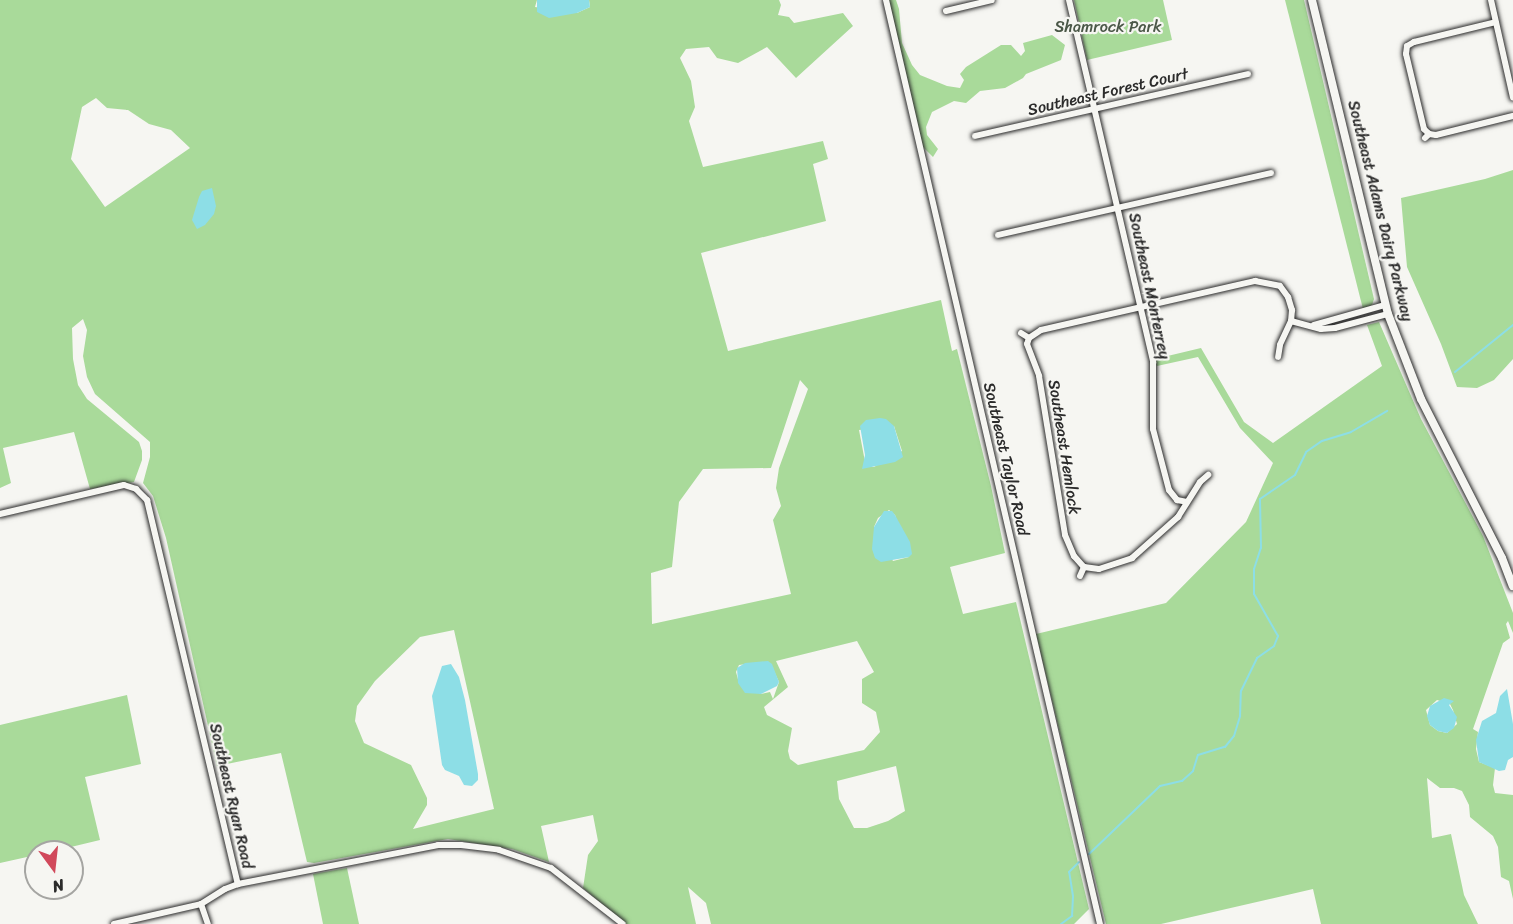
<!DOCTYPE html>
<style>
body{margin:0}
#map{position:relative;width:1513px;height:924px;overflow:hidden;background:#f6f6f2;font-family:Sriracha,sans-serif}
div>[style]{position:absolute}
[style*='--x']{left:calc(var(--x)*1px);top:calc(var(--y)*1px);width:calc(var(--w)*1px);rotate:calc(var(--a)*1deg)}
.green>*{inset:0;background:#a9da9a}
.water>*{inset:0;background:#8ddee6}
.stream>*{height:2px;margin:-1px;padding:0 1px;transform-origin:1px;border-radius:1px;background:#8ddee6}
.roads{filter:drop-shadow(0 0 2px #2b2b2b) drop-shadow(0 0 2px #2b2b2b)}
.minor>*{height:6px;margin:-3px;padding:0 3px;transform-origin:3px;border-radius:3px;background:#f6f6f2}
.secondary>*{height:8px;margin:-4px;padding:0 4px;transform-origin:4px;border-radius:4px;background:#f6f6f2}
span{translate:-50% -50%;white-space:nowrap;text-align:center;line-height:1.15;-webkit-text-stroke:4.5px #f6f6f2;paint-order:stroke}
.park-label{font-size:16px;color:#4a5747}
.street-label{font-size:16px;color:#2b2b2b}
.north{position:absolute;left:24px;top:840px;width:60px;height:60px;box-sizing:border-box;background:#f6f6f2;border:2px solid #a5a5a2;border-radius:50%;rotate:165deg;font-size:16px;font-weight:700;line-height:24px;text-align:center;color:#2b2b2b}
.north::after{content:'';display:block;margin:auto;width:21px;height:27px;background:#d1495b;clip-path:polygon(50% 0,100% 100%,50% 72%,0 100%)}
</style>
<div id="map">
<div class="green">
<i style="clip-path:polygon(evenodd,0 0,537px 0,535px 7px,577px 13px,590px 7px,589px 0,779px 0,781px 5px,778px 15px,789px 17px,794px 23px,843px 13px,853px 26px,796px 78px,767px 47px,738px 63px,717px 58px,709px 47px,686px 49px,680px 58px,691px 81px,695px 107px,689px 121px,703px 167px,823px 141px,828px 159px,813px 164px,826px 221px,701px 253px,728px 351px,941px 300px,952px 351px,957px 349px,991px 486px,1005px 553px,950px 567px,963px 614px,1016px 602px,1089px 909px,1074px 924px,711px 924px,706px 903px,688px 887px,696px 924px,626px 924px,583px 888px,588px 855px,598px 841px,593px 815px,541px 826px,549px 862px,512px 849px,448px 839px,314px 863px,307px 862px,281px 753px,217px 766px,166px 538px,153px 496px,143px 483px,150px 457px,150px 442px,95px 394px,87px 377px,83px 356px,87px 330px,83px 319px,72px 328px,73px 359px,78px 385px,87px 399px,139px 442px,142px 451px,142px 460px,134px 482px,90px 489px,74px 432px,3px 448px,11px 483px,0 488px,0 0,96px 98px,107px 108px,128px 110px,149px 124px,171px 130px,190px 148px,105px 207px,71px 159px,82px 107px,96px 98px,0 0,800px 380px,808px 389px,779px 468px,776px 488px,781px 506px,773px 520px,791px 594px,652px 624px,651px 573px,672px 567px,679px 502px,703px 469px,771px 468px,800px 380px,0 0,894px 426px,902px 451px,874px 467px,866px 467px,859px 430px,894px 426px,0 0,889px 510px,895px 515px,909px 557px,893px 561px,874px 527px,878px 518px,889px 510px,0 0,454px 630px,494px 809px,413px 829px,427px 805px,427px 798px,411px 765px,364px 743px,355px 721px,357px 706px,375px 681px,420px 637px,454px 630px,0 0,857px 641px,874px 672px,862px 679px,862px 703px,876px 712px,880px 732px,864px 750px,798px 765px,790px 759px,788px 751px,792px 728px,767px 715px,764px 707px,788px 687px,776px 661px,857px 641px,0 0,762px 662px,773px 669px,779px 682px,773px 699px,770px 692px,761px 694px,739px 683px,736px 672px,739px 665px,762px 662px,0 0,896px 766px,905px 811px,888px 821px,867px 828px,854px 828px,839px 799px,837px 781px,896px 766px)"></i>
<i style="clip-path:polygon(889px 0,896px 0,899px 9px,902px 43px,912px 65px,920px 75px,947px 86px,960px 88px,964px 80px,960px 74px,966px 67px,1001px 45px,1011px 45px,1021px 56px,1025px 51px,1023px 43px,1052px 35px,1065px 45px,1061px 60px,1026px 74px,1023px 78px,1005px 88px,980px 91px,966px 103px,954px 101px,932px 112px,926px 127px,927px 135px,938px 149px,933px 157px,923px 147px)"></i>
<i style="clip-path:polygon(1074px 0,1163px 0,1172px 40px,1087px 60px)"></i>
<i style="clip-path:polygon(1285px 0,1304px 0,1374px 299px,1372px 305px,1363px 309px)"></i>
<i style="clip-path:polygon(1513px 170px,1513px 359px,1494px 380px,1477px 388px,1457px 387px,1441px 344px,1407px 267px,1401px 198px,1485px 179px)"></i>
<i style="clip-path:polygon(evenodd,1379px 322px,1421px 419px,1483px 536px,1513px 613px,1513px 633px,1508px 621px,1506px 624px,1510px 638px,1503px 643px,1473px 729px,1478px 732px,1476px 749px,1479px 762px,1495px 768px,1493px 785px,1495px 793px,1513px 795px,1513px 899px,1509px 881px,1501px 877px,1498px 847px,1493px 836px,1470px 817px,1469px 805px,1462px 791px,1454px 788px,1440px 788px,1427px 778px,1432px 838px,1451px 834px,1464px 895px,1478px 924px,1321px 924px,1313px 889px,1161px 924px,1106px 924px,1036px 634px,1166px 603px,1246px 522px,1273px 463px,1240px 428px,1198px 357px,1157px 366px,1155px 359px,1201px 348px,1244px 422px,1273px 443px,1382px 366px,1367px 325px,1379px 322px,1437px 700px,1450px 704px,1453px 710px,1457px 724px,1447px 733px,1438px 731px,1430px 725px,1426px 710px,1437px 700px)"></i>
<i style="clip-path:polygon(127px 695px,141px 764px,85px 777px,100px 840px,50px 852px,36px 852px,36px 855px,0 863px,0 725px)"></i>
<i style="clip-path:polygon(347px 868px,359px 924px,323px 924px,313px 874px)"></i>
</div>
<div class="water">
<i style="clip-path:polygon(537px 0,589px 0,590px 7px,577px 13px,549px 18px,537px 12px)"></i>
<i style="clip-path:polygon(212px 188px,216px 206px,214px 214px,205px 225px,197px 229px,192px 220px,199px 197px,202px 191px)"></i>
<i style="clip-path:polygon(880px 418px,886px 419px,894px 426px,903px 457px,895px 462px,862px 469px,865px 455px,860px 426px,866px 420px)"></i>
<i style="clip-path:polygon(884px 511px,892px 511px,895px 515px,910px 542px,912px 554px,909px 557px,881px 562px,875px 558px,872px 549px,874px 527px)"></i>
<i style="clip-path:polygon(768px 661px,772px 664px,779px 682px,777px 686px,761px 694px,745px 693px,738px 683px,737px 668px,745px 663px)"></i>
<i style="clip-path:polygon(451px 664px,459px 677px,465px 700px,478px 774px,478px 780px,472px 786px,464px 785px,459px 776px,445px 770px,442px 765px,432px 696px,442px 666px)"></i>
<i style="clip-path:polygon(1507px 689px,1513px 724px,1513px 757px,1508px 760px,1505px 770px,1499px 771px,1479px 762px,1476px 740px,1482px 721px,1496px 713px,1500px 696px)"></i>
<i style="clip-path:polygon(1444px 698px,1454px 701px,1449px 705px,1457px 717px,1454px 728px,1447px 733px,1438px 731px,1430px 725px,1427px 716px,1430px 706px)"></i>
</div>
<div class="stream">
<i style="--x:1455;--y:372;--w:75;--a:-39"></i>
<i style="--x:1089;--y:854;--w:98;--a:-43.8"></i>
<i style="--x:1160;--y:786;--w:23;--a:-13"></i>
<i style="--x:1182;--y:781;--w:15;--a:-42"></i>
<i style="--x:1193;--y:771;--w:17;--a:-73"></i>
<i style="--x:1198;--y:755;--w:28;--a:-17"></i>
<i style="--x:1225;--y:747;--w:14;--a:-51"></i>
<i style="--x:1234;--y:736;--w:21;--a:-73"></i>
<i style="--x:1240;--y:716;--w:25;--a:-88"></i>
<i style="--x:1241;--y:691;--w:37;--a:-64"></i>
<i style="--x:1257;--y:658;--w:21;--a:-35"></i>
<i style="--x:1274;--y:646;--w:11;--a:-68"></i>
<i style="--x:1278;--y:636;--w:48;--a:-119.7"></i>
<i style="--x:1254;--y:594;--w:25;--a:-90"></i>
<i style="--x:1254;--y:569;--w:22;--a:-72"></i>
<i style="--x:1261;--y:548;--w:49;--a:-91.2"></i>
<i style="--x:1260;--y:499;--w:42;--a:-34.4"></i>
<i style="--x:1295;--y:475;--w:25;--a:-64"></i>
<i style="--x:1306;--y:452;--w:19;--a:-35"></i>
<i style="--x:1322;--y:441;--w:30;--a:-17"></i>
<i style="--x:1351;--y:432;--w:42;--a:-30.3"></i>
<i style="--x:1061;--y:924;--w:14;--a:-36"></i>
<i style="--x:1072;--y:916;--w:20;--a:-87"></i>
<i style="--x:1073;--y:896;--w:24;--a:-99"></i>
<i style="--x:1069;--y:872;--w:14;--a:-45"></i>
</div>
<div class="roads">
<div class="minor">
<i style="--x:886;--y:0;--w:948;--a:76.96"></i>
<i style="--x:1069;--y:0;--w:372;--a:76.9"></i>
<i style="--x:1153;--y:362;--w:67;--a:90"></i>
<i style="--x:1153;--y:429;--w:63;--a:75.3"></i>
<i style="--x:1169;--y:490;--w:13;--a:51"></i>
<i style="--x:1177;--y:500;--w:10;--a:11"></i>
<i style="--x:1491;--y:0;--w:100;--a:77.3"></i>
<i style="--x:946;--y:11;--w:47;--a:-13.4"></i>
<i style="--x:1407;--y:46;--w:8;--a:97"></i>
<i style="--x:1406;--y:54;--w:77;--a:76.5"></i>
<i style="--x:1424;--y:129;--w:7;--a:45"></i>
<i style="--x:1407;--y:46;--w:8;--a:-30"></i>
<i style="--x:1414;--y:42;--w:84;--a:-13.7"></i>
<i style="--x:975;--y:136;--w:280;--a:-12.8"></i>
<i style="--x:1425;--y:138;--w:6;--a:-45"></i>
<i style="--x:1429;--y:134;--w:7;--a:8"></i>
<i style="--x:1436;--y:135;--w:79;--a:-13.9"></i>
<i style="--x:998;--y:235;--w:280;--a:-12.8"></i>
<i style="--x:1291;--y:321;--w:31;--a:15"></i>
<i style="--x:1321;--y:329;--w:14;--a:-4"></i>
<i style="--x:1335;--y:328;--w:55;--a:-14.8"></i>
<i style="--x:1314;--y:325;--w:74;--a:-15.7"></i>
<i style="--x:1021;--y:333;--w:9;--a:32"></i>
<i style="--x:1029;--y:338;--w:14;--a:-34"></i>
<i style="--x:1041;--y:330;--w:220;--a:-12.9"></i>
<i style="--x:1255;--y:281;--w:25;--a:11"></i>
<i style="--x:1280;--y:286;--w:14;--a:54"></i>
<i style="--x:1288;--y:297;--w:14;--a:73"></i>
<i style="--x:1292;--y:310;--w:11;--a:95"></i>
<i style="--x:1291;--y:321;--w:26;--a:115"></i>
<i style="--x:1280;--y:345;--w:12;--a:99"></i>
<i style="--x:1029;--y:338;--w:6;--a:108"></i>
<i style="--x:1027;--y:344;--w:34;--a:69"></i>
<i style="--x:1039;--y:376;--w:161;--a:80.7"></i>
<i style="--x:1065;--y:535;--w:23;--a:67"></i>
<i style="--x:1074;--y:556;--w:15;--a:48"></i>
<i style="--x:0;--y:514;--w:127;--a:-13.2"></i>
<i style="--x:124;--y:485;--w:13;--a:18"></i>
<i style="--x:136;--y:489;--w:16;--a:45"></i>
<i style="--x:147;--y:500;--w:395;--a:76.7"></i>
<i style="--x:1084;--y:567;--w:15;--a:8"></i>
<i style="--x:1099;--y:569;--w:35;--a:-18"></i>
<i style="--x:1132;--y:558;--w:62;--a:-41.7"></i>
<i style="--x:1178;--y:517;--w:41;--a:-57.8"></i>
<i style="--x:1200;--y:482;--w:11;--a:-41"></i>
<i style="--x:1080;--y:576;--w:10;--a:-66"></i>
<i style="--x:201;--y:904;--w:21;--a:71"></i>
<i style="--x:114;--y:924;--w:89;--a:-12.9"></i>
<i style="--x:201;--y:904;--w:28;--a:-32"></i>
<i style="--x:225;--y:889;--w:14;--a:-21"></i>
<i style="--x:238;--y:884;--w:204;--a:-11"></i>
<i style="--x:438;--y:845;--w:23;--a:0"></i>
<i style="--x:461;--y:845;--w:38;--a:7"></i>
<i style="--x:499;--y:850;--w:55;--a:19.1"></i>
<i style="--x:551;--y:868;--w:91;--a:37.9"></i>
</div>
<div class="secondary">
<i style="--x:1312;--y:0;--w:323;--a:76.4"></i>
<i style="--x:1388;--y:314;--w:91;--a:68.8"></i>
<i style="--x:1421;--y:399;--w:178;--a:63"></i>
<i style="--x:1502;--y:558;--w:30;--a:69"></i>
</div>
</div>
<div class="park-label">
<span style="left:1108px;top:27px">Shamrock Park</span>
</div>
<div class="street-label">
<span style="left:1108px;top:92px;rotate:-13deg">Southeast Forest Court</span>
<span style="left:1380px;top:211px;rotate:76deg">Southeast Adams Dairy Parkway</span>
<span style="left:1149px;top:286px;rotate:78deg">Southeast Monterrey</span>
<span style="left:1064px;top:447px;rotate:81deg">Southeast Hemlock</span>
<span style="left:1006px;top:459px;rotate:77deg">Southeast Taylor Road</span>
<span style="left:231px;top:796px;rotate:77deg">Southeast Ryan Road</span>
</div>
<div class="north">N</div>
</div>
